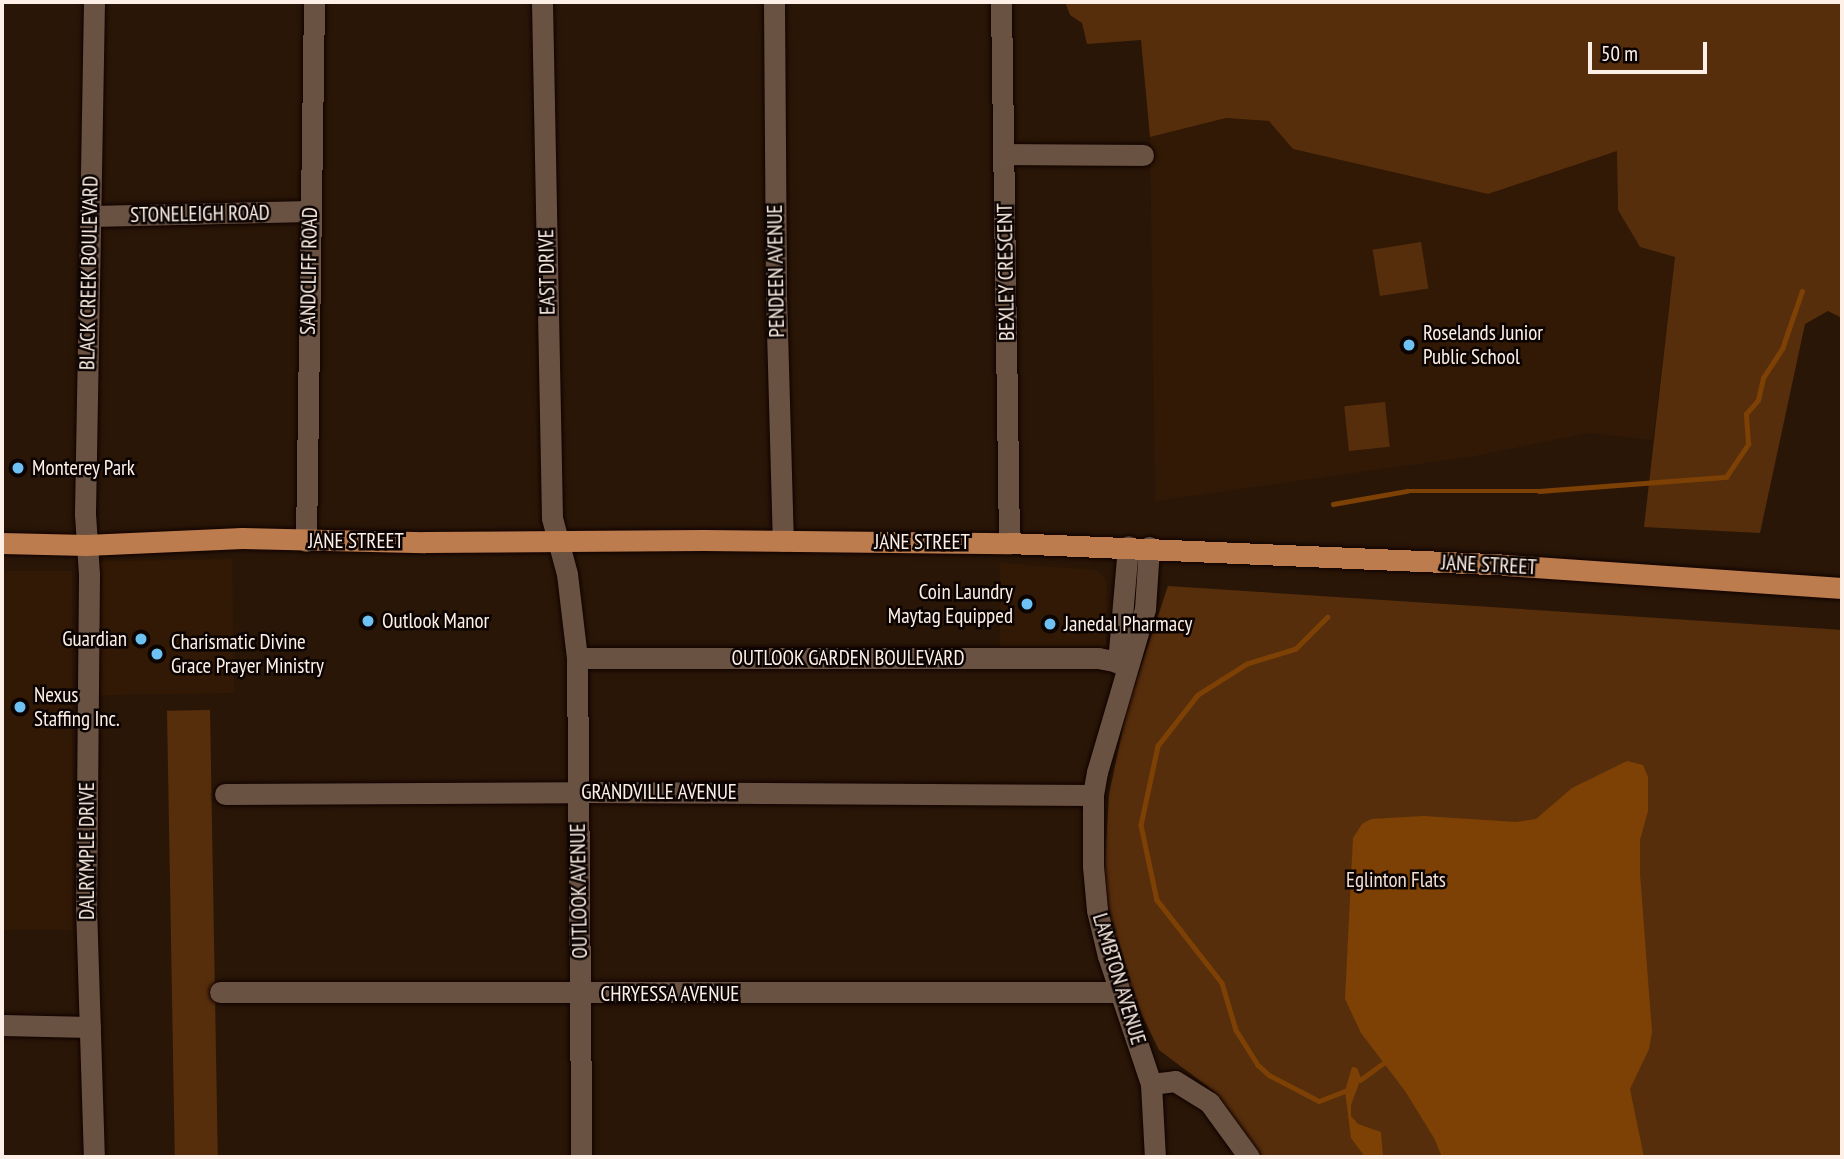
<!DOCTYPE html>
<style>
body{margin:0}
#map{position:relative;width:1844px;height:1159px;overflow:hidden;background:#291607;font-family:"PT Sans Narrow",sans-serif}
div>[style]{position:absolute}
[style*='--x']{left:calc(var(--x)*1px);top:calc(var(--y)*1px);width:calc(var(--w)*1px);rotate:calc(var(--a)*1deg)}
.built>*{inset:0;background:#321905;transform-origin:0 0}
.green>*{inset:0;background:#572e0c;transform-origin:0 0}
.water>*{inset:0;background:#7d4005}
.stream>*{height:4.5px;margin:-2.25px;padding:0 2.25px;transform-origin:2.25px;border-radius:2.25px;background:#7d4005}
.roads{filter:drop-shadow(0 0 2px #110200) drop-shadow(0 0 2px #110200)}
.minor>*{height:21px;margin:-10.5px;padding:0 10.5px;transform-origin:10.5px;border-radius:10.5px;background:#6a5242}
.major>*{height:21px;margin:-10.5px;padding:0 10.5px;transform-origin:10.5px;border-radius:10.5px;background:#bc7c4d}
.dots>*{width:19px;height:19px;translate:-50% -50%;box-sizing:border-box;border:4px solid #0c0402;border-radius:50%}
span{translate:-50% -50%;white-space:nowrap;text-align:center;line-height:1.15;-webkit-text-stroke:5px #0c0402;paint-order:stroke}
.street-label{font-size:21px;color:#fef0e6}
.poi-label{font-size:21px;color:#fef0e6}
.left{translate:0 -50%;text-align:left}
.right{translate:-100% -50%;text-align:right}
.park-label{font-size:21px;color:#f2dfd3}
.frame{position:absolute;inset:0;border:4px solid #fef0e6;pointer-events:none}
.scale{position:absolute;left:1588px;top:42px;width:119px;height:32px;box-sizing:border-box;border:4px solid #fef0e6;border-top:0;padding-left:9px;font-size:21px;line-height:24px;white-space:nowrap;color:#fef0e6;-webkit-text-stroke:5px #0c0402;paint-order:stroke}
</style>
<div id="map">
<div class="built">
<i style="clip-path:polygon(1226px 118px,1270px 121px,1293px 149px,1488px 194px,1617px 151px,1618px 210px,1640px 247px,1675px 257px,1653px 440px,1589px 433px,1475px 456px,1155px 501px,1150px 137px)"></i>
<i style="left:232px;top:559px;width:134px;height:134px;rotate:89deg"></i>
<i style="clip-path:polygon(1000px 563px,1096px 570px,1107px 581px,1106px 654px,1000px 655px)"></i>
<i style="left:72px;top:571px;width:359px;height:70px;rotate:90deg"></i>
</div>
<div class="green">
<i style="clip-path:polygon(1065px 2px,1842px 2px,1842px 318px,1828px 311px,1805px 324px,1760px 533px,1644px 527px,1675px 257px,1640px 247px,1618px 210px,1617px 151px,1488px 194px,1293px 149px,1269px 121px,1226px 118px,1150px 137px,1141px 40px,1087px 44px,1082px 23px,1070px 15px)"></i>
<i style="left:1421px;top:242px;width:47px;height:49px;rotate:81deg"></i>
<i style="left:1385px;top:402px;width:45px;height:41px;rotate:84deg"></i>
<i style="clip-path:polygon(1168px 586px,1842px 630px,1842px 1157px,1259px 1157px,1215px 1092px,1159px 1050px,1116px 962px,1103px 893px,1109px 795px,1127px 708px)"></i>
<i style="left:210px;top:710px;width:447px;height:43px;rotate:89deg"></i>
</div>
<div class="water">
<i style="clip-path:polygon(1627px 761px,1643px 765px,1648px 777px,1648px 811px,1640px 840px,1640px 874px,1652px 1032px,1649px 1049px,1630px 1089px,1644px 1157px,1442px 1157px,1434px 1138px,1405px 1091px,1361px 1033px,1345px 999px,1353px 838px,1362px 824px,1371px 819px,1424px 816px,1516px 822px,1536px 819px,1572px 788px)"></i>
<i style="clip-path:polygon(1352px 1067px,1357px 1068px,1361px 1078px,1351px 1105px,1351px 1116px,1358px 1124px,1381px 1132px,1383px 1157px,1365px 1157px,1351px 1138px,1345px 1091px)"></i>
</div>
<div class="stream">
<i style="--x:1333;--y:504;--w:75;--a:-10"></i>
<i style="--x:1407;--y:491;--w:132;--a:0"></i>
<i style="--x:1539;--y:491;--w:188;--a:-4.3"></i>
<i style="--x:1726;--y:477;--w:40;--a:-56"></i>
<i style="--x:1748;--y:444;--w:30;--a:-94"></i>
<i style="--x:1746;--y:414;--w:18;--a:-49"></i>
<i style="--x:1758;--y:400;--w:23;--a:-77"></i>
<i style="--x:1763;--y:378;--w:35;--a:-57"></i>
<i style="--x:1782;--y:349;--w:61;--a:-71"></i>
<i style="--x:1328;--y:617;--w:45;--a:135"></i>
<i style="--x:1296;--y:649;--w:51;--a:163"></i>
<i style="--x:1247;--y:664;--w:58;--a:147.7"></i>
<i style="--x:1198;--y:695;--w:65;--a:128.1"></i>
<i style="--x:1158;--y:746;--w:81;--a:102.1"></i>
<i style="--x:1141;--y:825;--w:77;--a:78"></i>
<i style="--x:1157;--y:900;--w:105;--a:51.9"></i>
<i style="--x:1222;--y:983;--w:49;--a:73.4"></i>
<i style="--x:1236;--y:1030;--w:41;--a:57.8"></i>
<i style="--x:1258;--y:1065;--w:15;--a:42"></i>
<i style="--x:1269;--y:1075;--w:56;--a:27.5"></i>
<i style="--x:1319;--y:1101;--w:28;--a:-21"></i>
<i style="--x:1360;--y:1080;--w:34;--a:-36"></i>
</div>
<div class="roads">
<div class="minor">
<i style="--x:94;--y:2;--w:512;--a:91.01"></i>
<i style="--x:85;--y:514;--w:61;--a:86.2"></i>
<i style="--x:89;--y:575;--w:331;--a:90.5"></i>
<i style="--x:86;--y:906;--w:251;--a:88.2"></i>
<i style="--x:542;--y:2;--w:516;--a:88.89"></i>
<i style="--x:552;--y:518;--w:58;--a:75"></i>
<i style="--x:567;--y:574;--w:85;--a:83.2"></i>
<i style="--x:577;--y:658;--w:499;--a:89.5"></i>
<i style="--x:774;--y:2;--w:293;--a:89.6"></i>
<i style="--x:776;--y:295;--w:246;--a:88.4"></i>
<i style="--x:1001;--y:2;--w:541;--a:89.15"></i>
<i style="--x:1005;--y:154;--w:138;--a:0.4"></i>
<i style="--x:91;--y:216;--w:219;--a:-1.3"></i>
<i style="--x:306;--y:541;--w:539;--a:-89.15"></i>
<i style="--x:1149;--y:547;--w:62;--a:93.7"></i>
<i style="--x:1145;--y:609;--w:170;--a:106.4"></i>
<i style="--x:1097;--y:772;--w:23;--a:100"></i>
<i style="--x:1093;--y:795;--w:71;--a:90"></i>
<i style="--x:1093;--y:866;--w:44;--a:84.8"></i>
<i style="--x:1097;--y:910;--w:47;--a:76.6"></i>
<i style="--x:1108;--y:956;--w:135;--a:71.4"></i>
<i style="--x:1151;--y:1084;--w:73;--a:86.9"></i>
<i style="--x:577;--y:658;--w:521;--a:0"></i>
<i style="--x:1098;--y:658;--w:20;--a:11"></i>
<i style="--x:1118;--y:663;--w:117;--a:-85.1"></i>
<i style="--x:225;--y:794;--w:353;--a:-0.3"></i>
<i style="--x:578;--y:792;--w:515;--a:0.33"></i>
<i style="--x:220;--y:992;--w:900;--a:0"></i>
<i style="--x:2;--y:1025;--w:88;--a:1.3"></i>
<i style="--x:1151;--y:1084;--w:24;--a:-7"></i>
<i style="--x:1175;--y:1081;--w:40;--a:32"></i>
<i style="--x:1209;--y:1102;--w:68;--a:54"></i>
</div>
<div class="major">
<i style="--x:2;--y:543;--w:84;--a:1.4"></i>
<i style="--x:86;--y:545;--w:156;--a:-2.6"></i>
<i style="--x:242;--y:538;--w:183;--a:1.3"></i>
<i style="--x:425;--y:542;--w:278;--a:-0.4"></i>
<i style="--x:703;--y:540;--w:306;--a:0.6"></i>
<i style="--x:1009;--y:543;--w:496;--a:2.5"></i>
<i style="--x:1505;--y:565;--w:338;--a:3.9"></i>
</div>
</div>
<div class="dots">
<i style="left:1409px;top:345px;background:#6dc2f3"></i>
<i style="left:18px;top:468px;background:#6dc2f3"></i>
<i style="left:1027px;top:604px;background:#6dc2f3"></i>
<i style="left:368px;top:621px;background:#6dc2f3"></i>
<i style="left:1050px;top:624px;background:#6dc2f3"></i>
<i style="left:141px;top:639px;background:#6dc2f3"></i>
<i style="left:157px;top:654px;background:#6dc2f3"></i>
<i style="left:20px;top:707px;background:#6dc2f3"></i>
</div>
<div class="street-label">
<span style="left:200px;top:214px;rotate:-1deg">STONELEIGH ROAD</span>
<span style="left:309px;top:271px;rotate:-89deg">SANDCLIFF ROAD</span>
<span style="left:776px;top:271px;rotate:-91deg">PENDEEN AVENUE</span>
<span style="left:547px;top:272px;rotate:-91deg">EAST DRIVE</span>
<span style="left:1006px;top:272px;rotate:-91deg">BEXLEY CRESCENT</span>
<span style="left:89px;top:273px;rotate:-89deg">BLACK CREEK BOULEVARD</span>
<span style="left:356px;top:541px">JANE STREET</span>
<span style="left:922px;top:542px">JANE STREET</span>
<span style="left:1489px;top:565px;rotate:3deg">JANE STREET</span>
<span style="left:848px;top:658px">OUTLOOK GARDEN BOULEVARD</span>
<span style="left:659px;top:792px">GRANDVILLE AVENUE</span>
<span style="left:87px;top:851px;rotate:-90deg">DALRYMPLE DRIVE</span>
<span style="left:579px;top:891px;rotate:-91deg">OUTLOOK AVENUE</span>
<span style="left:1119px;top:979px;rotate:73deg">LAMBTON AVENUE</span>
<span style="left:670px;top:994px">CHRYESSA AVENUE</span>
</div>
<div class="poi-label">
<span class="left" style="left:1423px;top:345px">Roselands Junior<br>Public School</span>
<span class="left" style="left:32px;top:468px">Monterey Park</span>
<span class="right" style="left:1013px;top:604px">Coin Laundry<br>Maytag Equipped</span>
<span class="left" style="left:382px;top:621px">Outlook Manor</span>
<span class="left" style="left:1064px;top:624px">Janedal Pharmacy</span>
<span class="right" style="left:127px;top:639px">Guardian</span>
<span class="left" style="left:171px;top:654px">Charismatic Divine<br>Grace Prayer Ministry</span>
<span class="left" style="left:34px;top:707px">Nexus<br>Staffing Inc.</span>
</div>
<div class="park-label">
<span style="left:1396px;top:880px">Eglinton Flats</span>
</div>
<div class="frame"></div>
<div class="scale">50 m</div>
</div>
